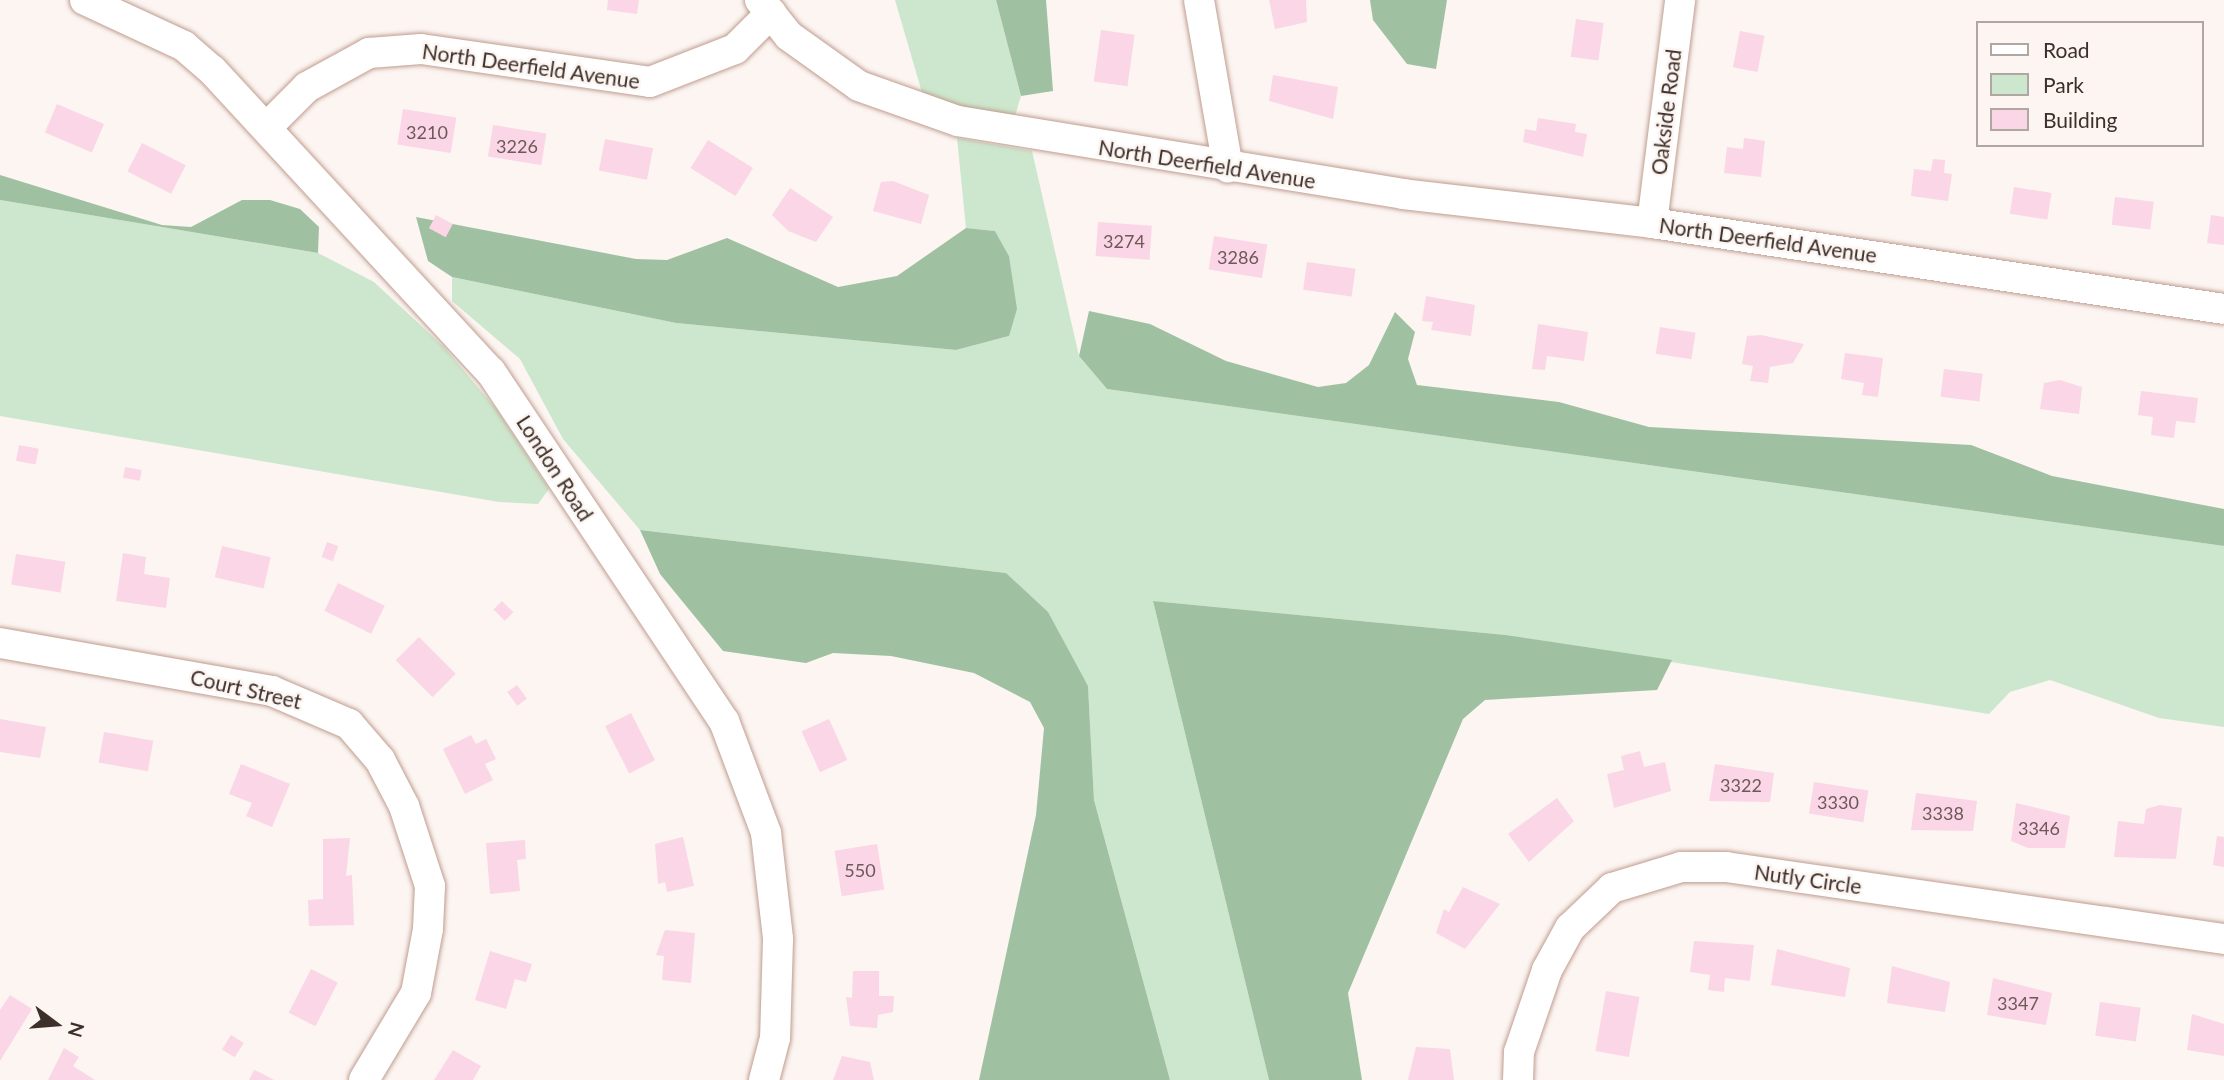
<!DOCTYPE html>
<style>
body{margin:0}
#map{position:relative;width:2224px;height:1080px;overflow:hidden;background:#fcf5f2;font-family:Lato,sans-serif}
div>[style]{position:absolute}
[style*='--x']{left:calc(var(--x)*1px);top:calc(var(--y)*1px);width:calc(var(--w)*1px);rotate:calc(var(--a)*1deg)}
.green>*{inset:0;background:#cce7cd}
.forest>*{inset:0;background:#a0c1a1}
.building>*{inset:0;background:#fbd6e6;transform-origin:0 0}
.roads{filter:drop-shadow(0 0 2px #c09d8f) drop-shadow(0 0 2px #c09d8f)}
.minor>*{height:30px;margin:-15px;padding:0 15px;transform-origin:15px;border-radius:15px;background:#fff}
span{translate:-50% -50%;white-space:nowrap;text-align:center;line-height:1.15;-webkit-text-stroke:5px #fcf5f2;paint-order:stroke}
.number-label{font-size:18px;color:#6c5958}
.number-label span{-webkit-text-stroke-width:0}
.street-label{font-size:21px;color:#3d2f29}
.legend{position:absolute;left:1976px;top:21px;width:228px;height:126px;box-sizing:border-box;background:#fcf5f2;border:2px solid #b0a6a2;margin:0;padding:9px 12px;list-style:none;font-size:21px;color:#3d2f29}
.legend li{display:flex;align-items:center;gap:14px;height:35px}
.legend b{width:35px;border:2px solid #b0a6a2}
.north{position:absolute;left:21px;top:989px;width:70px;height:70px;-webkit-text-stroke:5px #fcf5f2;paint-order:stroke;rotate:106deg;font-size:19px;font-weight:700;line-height:28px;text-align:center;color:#3d2f29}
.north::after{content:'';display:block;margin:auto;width:24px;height:32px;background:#3d2f29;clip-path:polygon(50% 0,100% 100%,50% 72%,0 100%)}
</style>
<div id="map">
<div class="green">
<i style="clip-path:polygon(895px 0,996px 0,1021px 96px,1015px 116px,941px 108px,923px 96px)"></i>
<i style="clip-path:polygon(957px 138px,1032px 151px,1079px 356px,1107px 389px,2224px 546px,2224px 727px,2159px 718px,2050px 680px,2010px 692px,1989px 714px,1506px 635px,1153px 601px,1269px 1080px,1170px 1080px,1094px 800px,1088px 686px,1006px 573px,640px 530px,563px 439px,520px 359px,452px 301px,452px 277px,676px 323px,956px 350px,1009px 336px,1009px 256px,995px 231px,966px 228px)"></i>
<i style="clip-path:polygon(0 200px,318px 253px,374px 282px,444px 347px,497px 410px,549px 489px,538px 504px,499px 502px,0 416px)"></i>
</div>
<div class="forest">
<i style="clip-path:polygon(996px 0,1046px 0,1053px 91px,1021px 96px)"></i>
<i style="clip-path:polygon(1370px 0,1447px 0,1436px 69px,1407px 64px,1373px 20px)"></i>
<i style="clip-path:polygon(0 175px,162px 225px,191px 227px,242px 200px,270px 200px,300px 209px,319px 227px,318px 253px,0 200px)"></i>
<i style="clip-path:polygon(416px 217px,636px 259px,667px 260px,727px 238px,838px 287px,897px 276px,966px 228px,995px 231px,1009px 256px,1017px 309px,1009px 336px,956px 350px,676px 323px,452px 277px,428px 261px)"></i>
<i style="clip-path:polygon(1089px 311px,1150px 324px,1226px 361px,1318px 387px,1346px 383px,1369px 365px,1395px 312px,1415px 332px,1408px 359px,1417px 385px,1559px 402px,1649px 427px,1971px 445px,2052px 476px,2224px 509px,2224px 546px,1107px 389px,1079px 356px)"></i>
<i style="clip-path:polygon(640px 530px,1006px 573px,1048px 612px,1088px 686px,1094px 800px,1170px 1080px,979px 1080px,1036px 815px,1044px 728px,1030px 702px,974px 673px,891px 656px,833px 653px,806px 663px,723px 651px,660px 574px)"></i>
<i style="clip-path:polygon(1153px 601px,1506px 635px,1672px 660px,1657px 690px,1485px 700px,1463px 719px,1348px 993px,1362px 1080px,1269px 1080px)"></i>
</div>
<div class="building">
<i style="clip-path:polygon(608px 0,639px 0,637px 14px,607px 10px)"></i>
<i style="clip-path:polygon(1269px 0,1306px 0,1307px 22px,1275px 29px)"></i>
<i style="left:1576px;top:19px;width:28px;height:38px;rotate:8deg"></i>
<i style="left:1101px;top:30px;width:34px;height:52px;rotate:8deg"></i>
<i style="left:1740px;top:31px;width:25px;height:37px;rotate:11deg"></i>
<i style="clip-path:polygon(1273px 75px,1338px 87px,1333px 119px,1269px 101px)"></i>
<i style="left:57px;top:104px;width:51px;height:31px;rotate:23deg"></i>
<i style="left:403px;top:109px;width:54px;height:36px;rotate:9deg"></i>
<i style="clip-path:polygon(1538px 118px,1576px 124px,1575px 132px,1587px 134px,1583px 157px,1523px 142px,1525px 129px,1536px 131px)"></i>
<i style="left:493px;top:125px;width:54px;height:32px;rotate:9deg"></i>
<i style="clip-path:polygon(1744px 138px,1765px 141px,1761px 177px,1724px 173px,1727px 147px,1743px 149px)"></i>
<i style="left:605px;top:139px;width:49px;height:32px;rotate:11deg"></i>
<i style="left:708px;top:140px;width:53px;height:33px;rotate:32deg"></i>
<i style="left:142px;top:143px;width:49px;height:32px;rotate:27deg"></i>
<i style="clip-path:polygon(1933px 159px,1945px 160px,1944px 173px,1952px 174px,1948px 201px,1911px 196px,1914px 169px,1931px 171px)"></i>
<i style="clip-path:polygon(893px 181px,929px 195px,921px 224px,873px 211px,881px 182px)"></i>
<i style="left:2014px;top:187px;width:38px;height:27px;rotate:9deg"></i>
<i style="clip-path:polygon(790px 188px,833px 217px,816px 242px,788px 231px,772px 215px)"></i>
<i style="left:2115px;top:197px;width:39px;height:28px;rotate:7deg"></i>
<i style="left:436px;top:215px;width:19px;height:15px;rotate:28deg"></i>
<i style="clip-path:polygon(2211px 215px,2224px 217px,2224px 245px,2207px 243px)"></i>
<i style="left:1098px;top:222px;width:54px;height:34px;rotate:4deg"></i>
<i style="left:1214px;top:236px;width:54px;height:34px;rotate:9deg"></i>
<i style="left:1307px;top:262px;width:49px;height:28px;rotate:8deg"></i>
<i style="clip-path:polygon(1426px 296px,1475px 305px,1471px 336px,1431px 330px,1433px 322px,1422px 321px)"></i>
<i style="clip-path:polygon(1538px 324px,1588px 332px,1584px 361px,1547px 356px,1545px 370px,1532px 369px)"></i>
<i style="left:1660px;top:327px;width:36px;height:27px;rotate:9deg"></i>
<i style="clip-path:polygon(1761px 335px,1804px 344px,1793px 363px,1770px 367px,1768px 383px,1750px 381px,1753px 366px,1742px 364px,1747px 336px)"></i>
<i style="clip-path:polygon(1845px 353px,1883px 358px,1878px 397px,1862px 395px,1864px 383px,1841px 379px)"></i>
<i style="left:1944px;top:369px;width:39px;height:28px;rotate:7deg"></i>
<i style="clip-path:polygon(2060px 380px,2082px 387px,2079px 414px,2040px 409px,2044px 383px)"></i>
<i style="clip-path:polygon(2141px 391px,2198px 398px,2195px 423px,2176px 421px,2174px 438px,2151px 435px,2153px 417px,2138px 415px)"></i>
<i style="left:19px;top:445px;width:20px;height:16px;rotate:11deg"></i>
<i style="left:125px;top:467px;width:17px;height:11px;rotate:10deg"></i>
<i style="left:327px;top:542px;width:12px;height:16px;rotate:20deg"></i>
<i style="left:222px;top:546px;width:50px;height:32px;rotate:13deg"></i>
<i style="clip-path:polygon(123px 553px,146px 557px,144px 574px,170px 578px,166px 608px,116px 601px)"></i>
<i style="left:16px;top:554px;width:50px;height:31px;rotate:9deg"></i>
<i style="left:338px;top:583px;width:52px;height:31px;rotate:26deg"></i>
<i style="left:502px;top:601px;width:16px;height:12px;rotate:45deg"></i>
<i style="left:419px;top:637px;width:52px;height:33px;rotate:45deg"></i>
<i style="left:517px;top:685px;width:17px;height:12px;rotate:54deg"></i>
<i style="left:631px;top:713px;width:53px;height:29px;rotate:63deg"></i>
<i style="clip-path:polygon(0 719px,46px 727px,40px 758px,0 752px)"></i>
<i style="left:829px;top:719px;width:45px;height:30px;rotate:66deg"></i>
<i style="left:104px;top:732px;width:50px;height:31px;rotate:10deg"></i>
<i style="clip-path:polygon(471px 735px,476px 744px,486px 739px,496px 759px,485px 764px,493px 780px,465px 794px,443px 749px)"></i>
<i style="clip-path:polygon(1640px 751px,1644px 767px,1665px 762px,1671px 791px,1614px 808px,1607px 774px,1624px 770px,1621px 756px)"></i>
<i style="clip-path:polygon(241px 764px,290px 784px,272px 827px,246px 816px,252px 803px,229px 794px)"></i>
<i style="clip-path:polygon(1715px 764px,1774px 773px,1770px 802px,1709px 801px)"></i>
<i style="left:1814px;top:782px;width:55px;height:32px;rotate:9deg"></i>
<i style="clip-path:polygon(1916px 793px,1977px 801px,1973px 831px,1911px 830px)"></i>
<i style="clip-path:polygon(1557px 798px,1574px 821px,1529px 862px,1508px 834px)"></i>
<i style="clip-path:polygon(2016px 803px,2070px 816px,2065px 848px,2028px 848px,2011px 841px)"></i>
<i style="clip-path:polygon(2160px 805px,2182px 808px,2176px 859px,2114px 857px,2118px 821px,2144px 824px,2146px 809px)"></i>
<i style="clip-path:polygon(2217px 836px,2224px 837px,2224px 867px,2213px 865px)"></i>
<i style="clip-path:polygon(683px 837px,694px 886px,667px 892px,665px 882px,658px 884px,655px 844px)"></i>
<i style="clip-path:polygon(350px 838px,346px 876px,352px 875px,354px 925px,309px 926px,308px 900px,323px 899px,323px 839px)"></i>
<i style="clip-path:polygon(525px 840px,526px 859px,517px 860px,520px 891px,490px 894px,486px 843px)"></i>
<i style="left:877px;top:844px;width:46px;height:43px;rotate:81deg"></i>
<i style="clip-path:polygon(1463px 887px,1500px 904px,1465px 949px,1436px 933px,1444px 909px,1449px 912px)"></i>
<i style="clip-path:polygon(665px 930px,695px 933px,691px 983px,662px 980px,664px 956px,656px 955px)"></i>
<i style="clip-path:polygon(1694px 941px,1754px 945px,1750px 981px,1725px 978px,1724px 992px,1708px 990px,1710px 975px,1690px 972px)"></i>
<i style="clip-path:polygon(1777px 949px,1850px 968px,1845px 997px,1771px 985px)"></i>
<i style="clip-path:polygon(490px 951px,532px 964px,526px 982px,515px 979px,506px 1009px,475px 1000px)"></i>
<i style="clip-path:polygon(1892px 966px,1950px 982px,1945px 1012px,1887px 1003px)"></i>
<i style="left:311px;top:969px;width:30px;height:49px;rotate:27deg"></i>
<i style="clip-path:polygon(853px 971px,879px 971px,879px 996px,894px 996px,893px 1012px,878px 1015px,877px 1028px,850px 1026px,846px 997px,852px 998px)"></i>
<i style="clip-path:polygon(1993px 978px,2052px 993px,2046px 1025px,1987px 1015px)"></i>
<i style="left:1606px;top:991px;width:34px;height:61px;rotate:10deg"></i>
<i style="clip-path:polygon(10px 995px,32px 1009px,0 1061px,0 1010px)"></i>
<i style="left:2100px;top:1002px;width:41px;height:34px;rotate:8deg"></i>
<i style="clip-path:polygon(2192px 1014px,2224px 1024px,2224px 1056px,2187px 1050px)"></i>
<i style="left:231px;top:1035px;width:15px;height:17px;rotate:32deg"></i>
<i style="clip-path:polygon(1416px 1047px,1450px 1049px,1454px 1080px,1408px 1080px)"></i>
<i style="clip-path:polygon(64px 1048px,79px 1057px,73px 1066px,95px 1080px,48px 1080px)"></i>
<i style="clip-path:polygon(453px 1050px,481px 1066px,473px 1080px,434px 1080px)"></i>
<i style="clip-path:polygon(842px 1056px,870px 1062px,874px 1080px,833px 1080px)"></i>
<i style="clip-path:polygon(254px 1070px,259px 1072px,274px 1080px,249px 1080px)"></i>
</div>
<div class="roads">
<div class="minor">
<i style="--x:85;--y:0;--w:109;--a:24.9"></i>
<i style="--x:184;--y:46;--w:37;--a:41"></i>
<i style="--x:212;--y:70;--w:411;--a:47.3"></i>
<i style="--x:491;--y:372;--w:420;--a:56.3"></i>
<i style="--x:724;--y:721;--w:120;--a:69.4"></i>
<i style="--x:766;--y:833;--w:107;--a:83.5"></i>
<i style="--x:778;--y:939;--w:99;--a:91.7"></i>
<i style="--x:775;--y:1038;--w:43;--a:104.7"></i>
<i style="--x:760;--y:0;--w:46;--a:51.1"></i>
<i style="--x:789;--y:36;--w:86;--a:35.5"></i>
<i style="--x:859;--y:86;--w:105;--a:19.5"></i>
<i style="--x:958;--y:121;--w:451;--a:9.3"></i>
<i style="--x:1403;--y:194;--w:251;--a:6.6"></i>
<i style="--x:1652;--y:223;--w:578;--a:8.55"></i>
<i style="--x:1199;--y:0;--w:170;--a:80.2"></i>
<i style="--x:266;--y:128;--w:58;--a:-45"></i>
<i style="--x:307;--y:87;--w:71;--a:-28.7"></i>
<i style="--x:369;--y:53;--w:52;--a:-4.4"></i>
<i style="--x:421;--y:49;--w:231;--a:8.2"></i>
<i style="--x:650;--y:82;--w:91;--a:-21.2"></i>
<i style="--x:735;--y:49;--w:51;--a:-45"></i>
<i style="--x:1652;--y:223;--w:225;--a:-82.8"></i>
<i style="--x:0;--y:643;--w:276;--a:10"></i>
<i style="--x:272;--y:691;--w:84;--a:23.2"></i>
<i style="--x:349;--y:724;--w:48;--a:49.3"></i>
<i style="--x:380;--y:760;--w:52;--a:62.4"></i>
<i style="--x:404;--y:806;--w:84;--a:72"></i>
<i style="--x:430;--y:886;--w:43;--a:92.7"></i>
<i style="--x:428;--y:929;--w:65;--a:100.6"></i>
<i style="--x:416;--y:993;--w:101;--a:120.9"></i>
<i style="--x:1518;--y:1080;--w:28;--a:-88"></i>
<i style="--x:1519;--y:1052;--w:87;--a:-71.1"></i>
<i style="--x:1547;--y:970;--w:48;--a:-61.3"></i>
<i style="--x:1570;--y:928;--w:58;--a:-43.6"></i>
<i style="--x:1612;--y:888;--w:72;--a:-16.9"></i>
<i style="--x:1681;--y:867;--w:45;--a:0"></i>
<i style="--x:1726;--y:867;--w:503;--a:8.23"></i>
</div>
</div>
<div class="number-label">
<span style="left:427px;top:132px">3210</span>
<span style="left:517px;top:146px">3226</span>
<span style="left:1124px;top:241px">3274</span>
<span style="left:1238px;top:257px">3286</span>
<span style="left:1741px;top:785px">3322</span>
<span style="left:1838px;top:802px">3330</span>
<span style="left:1943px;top:813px">3338</span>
<span style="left:2039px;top:828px">3346</span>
<span style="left:860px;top:870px">550</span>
<span style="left:2018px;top:1003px">3347</span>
</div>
<div class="street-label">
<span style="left:531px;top:66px;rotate:8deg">North Deerfield Avenue</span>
<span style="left:1666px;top:112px;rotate:-83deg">Oakside Road</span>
<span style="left:1207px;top:164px;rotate:9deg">North Deerfield Avenue</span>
<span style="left:1768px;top:240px;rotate:8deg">North Deerfield Avenue</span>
<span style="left:555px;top:468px;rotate:57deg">London Road</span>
<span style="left:246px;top:689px;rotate:13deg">Court Street</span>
<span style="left:1808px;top:879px;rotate:8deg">Nutly Circle</span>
</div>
<ul class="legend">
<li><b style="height:9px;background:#fff"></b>Road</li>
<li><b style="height:19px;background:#cce7cd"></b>Park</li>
<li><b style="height:19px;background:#fbd6e6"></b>Building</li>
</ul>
<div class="north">N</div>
</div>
